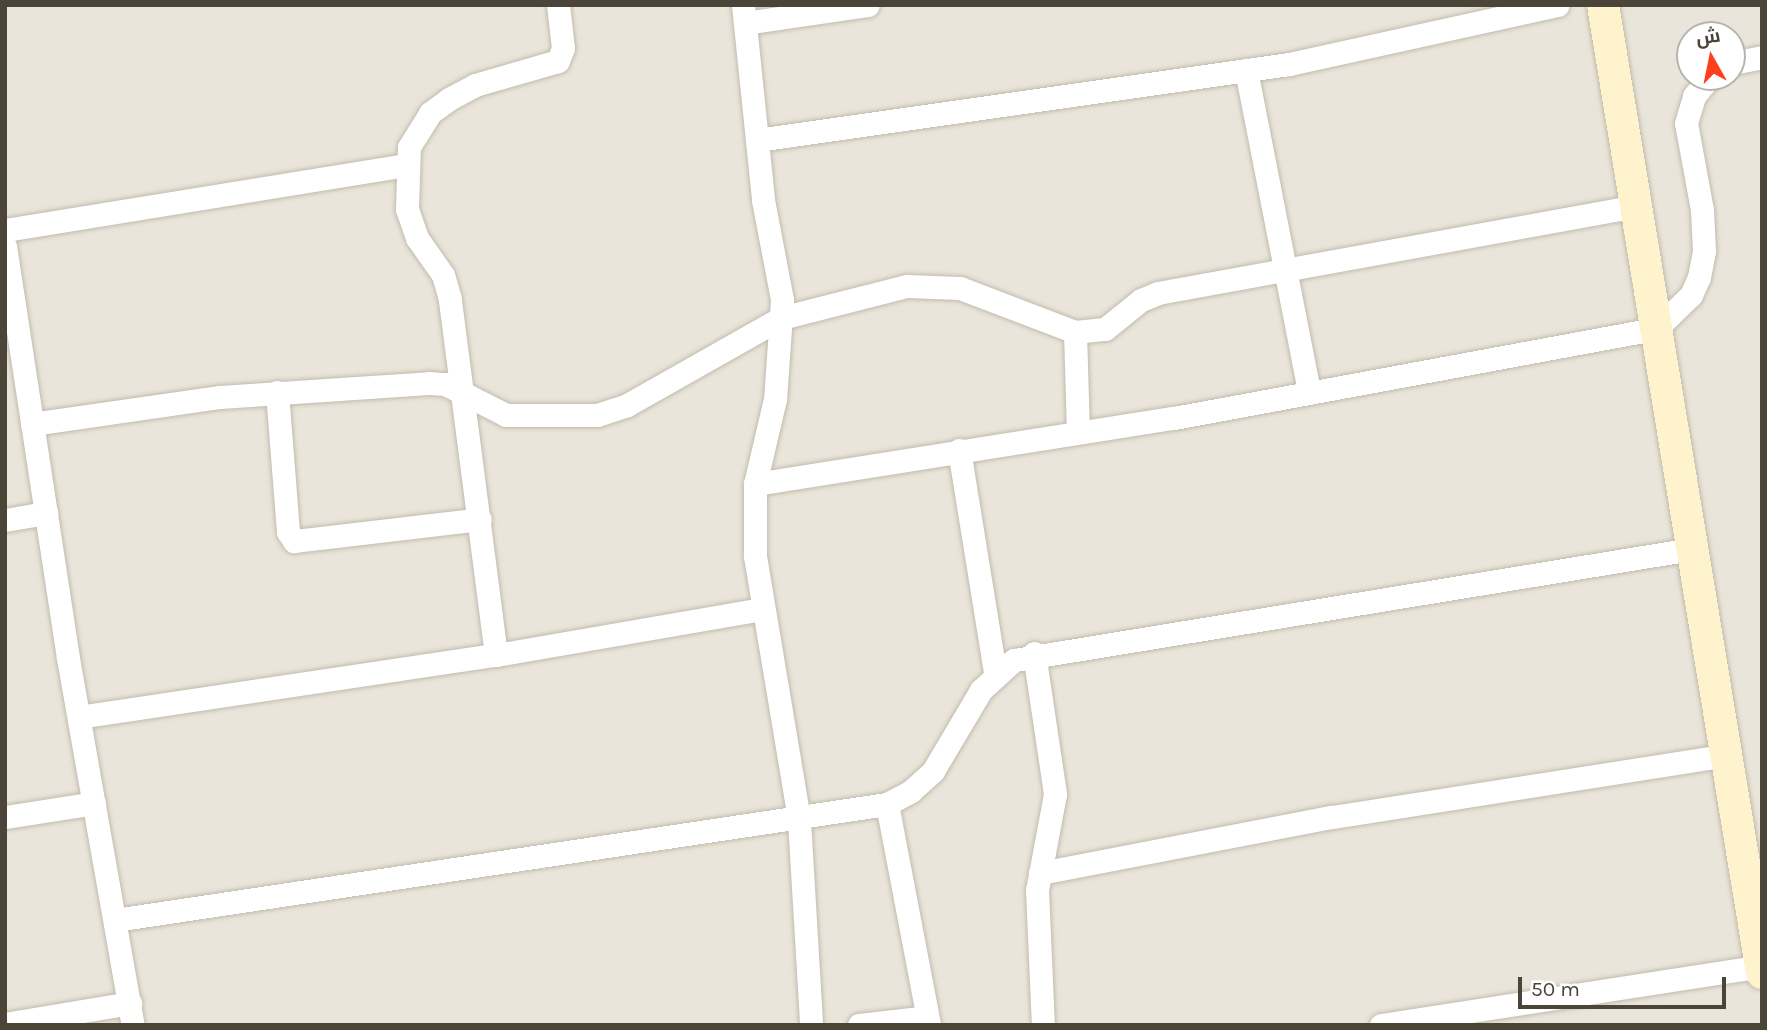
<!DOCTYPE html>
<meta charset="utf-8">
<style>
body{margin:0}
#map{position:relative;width:1767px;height:1030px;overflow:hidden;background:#f6f3ec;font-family:Karla,Cairo,sans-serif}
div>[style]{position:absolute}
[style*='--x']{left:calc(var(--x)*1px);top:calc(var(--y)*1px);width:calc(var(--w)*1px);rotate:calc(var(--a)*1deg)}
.residential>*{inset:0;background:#eae5da}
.roads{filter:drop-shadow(0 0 2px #c2bbae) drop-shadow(0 0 2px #c2bbae)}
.street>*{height:23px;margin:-11.5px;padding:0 11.5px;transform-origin:11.5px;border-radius:11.5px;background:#fff}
.secondary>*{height:32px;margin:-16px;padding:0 16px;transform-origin:16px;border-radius:16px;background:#fff3cd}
span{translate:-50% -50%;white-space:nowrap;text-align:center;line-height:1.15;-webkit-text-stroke:7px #fff;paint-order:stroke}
.frame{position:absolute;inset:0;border:7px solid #4b4439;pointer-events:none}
.north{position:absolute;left:1676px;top:21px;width:70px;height:70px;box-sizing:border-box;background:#fff;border:2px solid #b7b4b0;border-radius:50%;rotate:351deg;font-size:19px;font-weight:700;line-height:28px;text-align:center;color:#4b4439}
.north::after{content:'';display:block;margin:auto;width:24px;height:32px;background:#fc3f1d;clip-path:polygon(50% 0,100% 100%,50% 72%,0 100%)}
.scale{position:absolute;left:1518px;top:977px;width:208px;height:32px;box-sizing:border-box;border:4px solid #4b4439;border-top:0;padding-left:9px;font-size:21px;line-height:24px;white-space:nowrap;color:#4b4439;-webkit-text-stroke:5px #fff;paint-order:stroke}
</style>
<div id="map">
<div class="residential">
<i style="clip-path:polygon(evenodd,5px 5px,1762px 5px,1762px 1025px,5px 1025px,5px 5px,1690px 35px,1732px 35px,1732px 77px,1690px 77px,1690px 35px)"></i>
</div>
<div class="roads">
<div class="street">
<i style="--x:743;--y:5;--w:196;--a:84.1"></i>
<i style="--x:763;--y:200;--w:102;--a:79.2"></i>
<i style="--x:782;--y:300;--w:99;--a:94"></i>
<i style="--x:775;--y:399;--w:87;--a:103.2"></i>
<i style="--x:755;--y:484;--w:72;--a:90"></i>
<i style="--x:755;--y:556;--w:268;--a:80.5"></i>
<i style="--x:799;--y:820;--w:205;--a:86.6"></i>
<i style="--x:745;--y:23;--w:124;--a:-8.3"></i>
<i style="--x:1732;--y:63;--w:31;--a:-11"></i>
<i style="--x:1246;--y:70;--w:328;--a:78.9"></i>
<i style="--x:757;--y:140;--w:537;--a:-8.13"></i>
<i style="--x:1289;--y:64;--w:275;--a:-12.4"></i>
<i style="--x:5;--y:230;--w:408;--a:-9.2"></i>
<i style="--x:5;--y:246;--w:417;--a:81.3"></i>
<i style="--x:68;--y:658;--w:373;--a:80"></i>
<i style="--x:1075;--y:332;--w:99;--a:88.3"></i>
<i style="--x:277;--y:392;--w:140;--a:85.5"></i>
<i style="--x:288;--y:532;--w:11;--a:56"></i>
<i style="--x:294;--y:541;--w:187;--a:-6.7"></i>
<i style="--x:32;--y:424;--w:190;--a:-8.2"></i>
<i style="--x:220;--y:397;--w:209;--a:-3.8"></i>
<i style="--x:429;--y:383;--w:16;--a:4"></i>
<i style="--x:445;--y:384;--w:68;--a:26.9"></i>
<i style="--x:506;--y:415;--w:91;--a:0"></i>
<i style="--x:597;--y:415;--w:32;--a:-18"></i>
<i style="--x:627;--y:405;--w:177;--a:-29.5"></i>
<i style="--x:781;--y:318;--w:130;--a:-14.3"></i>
<i style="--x:907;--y:286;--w:53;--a:2.2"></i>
<i style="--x:960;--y:288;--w:123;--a:20.9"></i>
<i style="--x:1075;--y:332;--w:30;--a:-6"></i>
<i style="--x:1105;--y:329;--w:46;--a:-38.9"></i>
<i style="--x:1141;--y:300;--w:18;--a:-22"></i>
<i style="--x:1158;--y:293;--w:486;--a:-10.3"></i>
<i style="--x:959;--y:450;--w:226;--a:80.8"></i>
<i style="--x:755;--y:484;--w:424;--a:-9"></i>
<i style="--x:1174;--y:418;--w:490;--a:-10.5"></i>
<i style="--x:1656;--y:329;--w:49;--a:-44.2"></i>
<i style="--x:1691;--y:295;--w:20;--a:-66"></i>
<i style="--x:1699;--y:277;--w:26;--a:-79"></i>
<i style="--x:1704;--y:251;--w:41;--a:-92.8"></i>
<i style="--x:1702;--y:210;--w:88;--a:-100.4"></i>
<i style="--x:1686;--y:123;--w:28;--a:-73"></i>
<i style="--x:1694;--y:96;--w:25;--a:-50"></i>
<i style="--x:5;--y:520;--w:42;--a:-9.7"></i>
<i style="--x:1034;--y:653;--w:143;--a:81.5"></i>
<i style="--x:1055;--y:794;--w:98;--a:100.6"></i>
<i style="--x:1037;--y:890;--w:135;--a:87.5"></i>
<i style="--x:496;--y:655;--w:359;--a:-97.4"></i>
<i style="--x:450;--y:299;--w:25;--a:-106"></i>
<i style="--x:443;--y:275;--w:45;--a:-125.1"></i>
<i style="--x:417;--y:238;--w:31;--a:-109"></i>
<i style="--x:407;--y:209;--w:62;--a:-88.2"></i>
<i style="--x:409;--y:147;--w:40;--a:-58"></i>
<i style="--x:430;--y:113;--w:24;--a:-36"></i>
<i style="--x:449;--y:99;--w:30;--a:-28"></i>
<i style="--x:475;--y:85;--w:86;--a:-16.1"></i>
<i style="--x:558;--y:61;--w:14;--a:-69"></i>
<i style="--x:563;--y:48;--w:43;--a:-96.6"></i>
<i style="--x:79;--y:717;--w:422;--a:-8.5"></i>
<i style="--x:496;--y:655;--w:271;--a:-9.8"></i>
<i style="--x:887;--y:804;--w:225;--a:79.2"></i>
<i style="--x:5;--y:817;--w:90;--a:-8.9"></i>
<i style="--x:1040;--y:873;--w:297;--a:-10.9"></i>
<i style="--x:1332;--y:817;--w:399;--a:-8.9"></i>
<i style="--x:115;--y:920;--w:781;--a:-8.55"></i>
<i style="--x:887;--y:804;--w:27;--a:-28"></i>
<i style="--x:911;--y:791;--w:30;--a:-42"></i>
<i style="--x:933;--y:771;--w:94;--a:-59.3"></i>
<i style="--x:981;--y:690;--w:45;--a:-42.3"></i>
<i style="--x:1014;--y:660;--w:687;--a:-9.3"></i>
<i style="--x:5;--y:1024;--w:127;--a:-9.5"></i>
<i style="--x:859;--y:1025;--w:68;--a:-6.7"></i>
<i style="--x:1381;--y:1025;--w:385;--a:-8.8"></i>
</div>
<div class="secondary">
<i style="--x:1603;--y:5;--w:981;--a:80.67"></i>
</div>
</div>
<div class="frame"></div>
<div class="north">ش</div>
<div class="scale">50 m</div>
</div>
